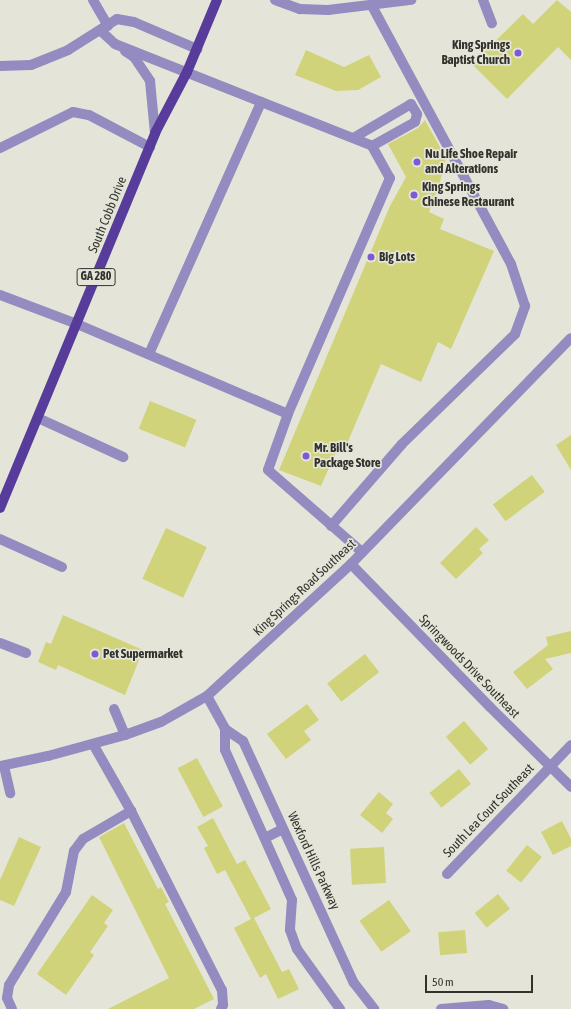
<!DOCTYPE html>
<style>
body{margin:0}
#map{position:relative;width:571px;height:1009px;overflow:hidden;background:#e4e5d8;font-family:"Asap Condensed",sans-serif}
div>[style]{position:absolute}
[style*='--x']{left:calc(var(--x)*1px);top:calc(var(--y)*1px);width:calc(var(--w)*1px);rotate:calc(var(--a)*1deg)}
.building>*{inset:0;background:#d0d379;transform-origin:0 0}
.minor>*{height:10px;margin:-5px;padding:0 5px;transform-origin:5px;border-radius:5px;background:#948bc0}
.major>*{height:10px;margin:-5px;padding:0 5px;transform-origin:5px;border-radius:5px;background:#573c9b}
.dots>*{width:11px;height:11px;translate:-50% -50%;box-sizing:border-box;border:2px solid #e4e5d8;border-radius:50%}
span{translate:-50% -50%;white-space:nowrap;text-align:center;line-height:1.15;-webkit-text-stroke:3.5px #e4e5d8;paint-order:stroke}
.shield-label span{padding:1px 3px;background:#e4e5d8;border:1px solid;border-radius:3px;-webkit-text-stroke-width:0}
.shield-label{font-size:12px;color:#33332e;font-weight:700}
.poi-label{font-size:13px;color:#33332e;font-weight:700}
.right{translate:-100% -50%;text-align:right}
.left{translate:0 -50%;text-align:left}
.street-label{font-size:13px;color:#33332e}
.scale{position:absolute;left:425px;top:975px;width:108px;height:18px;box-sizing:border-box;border:2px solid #33332e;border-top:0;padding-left:5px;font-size:12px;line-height:14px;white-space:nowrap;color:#33332e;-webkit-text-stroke:3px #e4e5d8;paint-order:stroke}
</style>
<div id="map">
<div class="building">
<i style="clip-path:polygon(557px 0,571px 12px,571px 60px,558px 47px,507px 99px,472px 64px,523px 14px,533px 24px)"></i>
<i style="clip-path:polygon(306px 50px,344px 67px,369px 55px,381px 77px,358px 90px,336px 91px,295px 75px)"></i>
<i style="clip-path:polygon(425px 120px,446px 158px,439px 186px,429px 212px,444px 219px,440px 229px,494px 251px,451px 349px,438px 342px,421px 382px,381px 364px,343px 453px,337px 450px,321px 486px,279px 470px,390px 206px,406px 177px,388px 144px,418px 128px)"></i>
<i style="left:150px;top:401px;width:50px;height:30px;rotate:22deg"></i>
<i style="clip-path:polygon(571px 435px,571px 470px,556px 445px)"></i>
<i style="left:532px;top:475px;width:21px;height:49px;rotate:53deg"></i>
<i style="clip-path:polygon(476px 527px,489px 540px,479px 549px,483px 553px,456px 579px,440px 563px)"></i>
<i style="left:166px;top:528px;width:45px;height:56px;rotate:25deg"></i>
<i style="clip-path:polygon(63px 615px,143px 650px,125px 695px,58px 665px,56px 670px,38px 662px,46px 642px,51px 644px)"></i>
<i style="clip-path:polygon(571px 631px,571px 653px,545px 659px,553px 669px,527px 689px,513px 672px,548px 645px,546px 637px)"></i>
<i style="left:365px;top:654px;width:23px;height:48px;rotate:52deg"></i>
<i style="clip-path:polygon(307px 704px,319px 720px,304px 731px,311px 740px,286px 759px,267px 734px)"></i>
<i style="left:464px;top:721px;width:37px;height:24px;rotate:49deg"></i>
<i style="left:197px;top:758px;width:55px;height:22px;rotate:62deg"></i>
<i style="left:459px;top:769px;width:19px;height:38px;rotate:51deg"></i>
<i style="clip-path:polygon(379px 792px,393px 804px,386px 813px,393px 819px,382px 833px,360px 815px)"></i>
<i style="clip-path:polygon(213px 818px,237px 864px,245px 860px,271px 909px,254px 918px,282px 972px,289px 969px,299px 989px,278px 999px,266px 974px,260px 978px,234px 928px,251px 919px,225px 870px,217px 874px,204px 848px,208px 846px,197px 827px)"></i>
<i style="clip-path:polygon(562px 821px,571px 839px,571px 846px,553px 855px,541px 832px)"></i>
<i style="clip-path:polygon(124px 823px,158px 889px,161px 887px,169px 902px,165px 904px,214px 999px,194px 1009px,108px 1009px,169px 978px,99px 837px)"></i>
<i style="clip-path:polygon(19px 837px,41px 847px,14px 906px,0 900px,0 880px)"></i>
<i style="left:527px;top:845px;width:19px;height:33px;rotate:39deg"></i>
<i style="left:384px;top:847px;width:36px;height:34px;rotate:87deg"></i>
<i style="left:498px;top:894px;width:19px;height:30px;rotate:51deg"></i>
<i style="clip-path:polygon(92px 895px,113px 910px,104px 923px,108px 926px,90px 952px,94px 955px,66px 995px,37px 974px)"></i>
<i style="left:389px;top:900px;width:38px;height:36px;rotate:55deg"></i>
<i style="left:465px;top:930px;width:23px;height:27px;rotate:85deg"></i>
</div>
<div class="minor">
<i style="--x:93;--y:0;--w:30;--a:60"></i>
<i style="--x:275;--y:0;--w:27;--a:20"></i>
<i style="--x:300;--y:9;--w:28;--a:2"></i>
<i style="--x:328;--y:10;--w:84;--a:-6.9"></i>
<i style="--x:483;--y:0;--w:25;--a:69"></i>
<i style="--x:101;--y:31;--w:19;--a:43"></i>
<i style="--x:115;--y:44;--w:277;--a:21.6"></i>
<i style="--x:372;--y:146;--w:37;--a:61"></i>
<i style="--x:390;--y:178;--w:257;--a:113.4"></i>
<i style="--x:288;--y:414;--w:59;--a:109.7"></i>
<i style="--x:268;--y:470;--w:125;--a:41.1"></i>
<i style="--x:125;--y:51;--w:11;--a:34"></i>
<i style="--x:134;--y:57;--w:29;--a:56"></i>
<i style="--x:150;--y:81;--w:52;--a:84.5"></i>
<i style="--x:0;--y:66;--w:31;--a:-2"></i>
<i style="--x:31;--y:65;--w:40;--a:-22"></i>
<i style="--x:68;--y:50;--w:58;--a:-32.3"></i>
<i style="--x:117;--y:19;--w:17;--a:10"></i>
<i style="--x:134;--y:22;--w:69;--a:23.2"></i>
<i style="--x:355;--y:137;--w:65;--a:-30.5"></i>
<i style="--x:411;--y:104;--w:12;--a:59"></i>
<i style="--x:417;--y:114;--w:8;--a:104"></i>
<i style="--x:415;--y:122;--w:49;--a:150.8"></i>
<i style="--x:0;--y:148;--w:81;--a:-26.3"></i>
<i style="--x:73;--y:112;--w:16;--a:11"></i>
<i style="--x:89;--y:115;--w:69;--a:27.7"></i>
<i style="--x:0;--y:295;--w:82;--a:20.6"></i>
<i style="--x:77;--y:324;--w:229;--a:23.1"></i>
<i style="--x:149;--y:354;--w:276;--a:-66"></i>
<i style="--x:38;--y:418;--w:94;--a:24.6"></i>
<i style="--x:331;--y:526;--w:108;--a:-49.1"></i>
<i style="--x:402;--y:444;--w:158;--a:-44.2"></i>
<i style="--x:515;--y:334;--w:30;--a:-70"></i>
<i style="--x:525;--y:306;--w:44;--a:-108.4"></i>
<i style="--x:511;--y:264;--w:293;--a:-118.3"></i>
<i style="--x:0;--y:539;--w:68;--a:24.3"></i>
<i style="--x:351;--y:564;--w:199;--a:45.8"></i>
<i style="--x:490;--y:707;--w:114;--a:44.6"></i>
<i style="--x:0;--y:643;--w:28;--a:21"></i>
<i style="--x:207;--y:696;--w:38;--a:61"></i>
<i style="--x:225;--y:729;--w:21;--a:90"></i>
<i style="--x:225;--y:750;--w:164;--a:65.9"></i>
<i style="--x:292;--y:900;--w:30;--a:94"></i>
<i style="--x:290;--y:930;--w:20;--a:70"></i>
<i style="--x:297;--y:949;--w:74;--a:54.4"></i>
<i style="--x:114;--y:709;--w:28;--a:67"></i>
<i style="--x:225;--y:729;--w:22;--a:34"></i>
<i style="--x:243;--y:741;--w:266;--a:65.4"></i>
<i style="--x:354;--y:983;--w:33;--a:52"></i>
<i style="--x:93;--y:744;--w:77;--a:60.4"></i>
<i style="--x:131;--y:811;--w:201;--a:63.1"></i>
<i style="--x:222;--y:990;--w:15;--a:86"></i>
<i style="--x:223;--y:1005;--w:4;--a:117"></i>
<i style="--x:0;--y:766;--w:49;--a:-11.8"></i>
<i style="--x:48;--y:756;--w:80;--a:-15.3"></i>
<i style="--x:125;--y:735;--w:38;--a:-20"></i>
<i style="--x:161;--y:722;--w:53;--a:-29.5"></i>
<i style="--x:207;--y:696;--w:195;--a:-42.5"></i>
<i style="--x:351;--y:564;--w:315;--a:-45.8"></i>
<i style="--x:4;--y:766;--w:28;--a:77"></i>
<i style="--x:265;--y:838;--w:20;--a:-27"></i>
<i style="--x:447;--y:874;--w:179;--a:-46.1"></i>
<i style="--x:12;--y:1009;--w:12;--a:-114"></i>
<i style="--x:7;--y:998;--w:13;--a:-81"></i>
<i style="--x:9;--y:985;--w:109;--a:-58.5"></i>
<i style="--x:66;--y:892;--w:42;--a:-79"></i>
<i style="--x:74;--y:851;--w:15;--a:-53"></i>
<i style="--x:83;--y:839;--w:56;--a:-30.3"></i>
<i style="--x:441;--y:1009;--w:48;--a:-4.8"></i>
<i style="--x:489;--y:1005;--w:15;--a:16"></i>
</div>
<div class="major">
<i style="--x:0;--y:508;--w:406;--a:-67.5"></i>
<i style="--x:155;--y:133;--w:69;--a:-62.3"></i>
<i style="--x:187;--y:72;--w:78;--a:-67.4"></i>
</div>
<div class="dots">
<i style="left:518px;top:53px;background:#7b5ad4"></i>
<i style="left:417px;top:162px;background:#7b5ad4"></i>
<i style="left:414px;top:195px;background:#7b5ad4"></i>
<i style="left:371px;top:257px;background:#7b5ad4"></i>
<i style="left:306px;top:456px;background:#7b5ad4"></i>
<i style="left:95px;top:654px;background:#7b5ad4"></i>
</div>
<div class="shield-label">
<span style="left:96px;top:277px">GA 280</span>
</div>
<div class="poi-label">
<span class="right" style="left:510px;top:53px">King Springs<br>Baptist Church</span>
<span class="left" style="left:425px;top:162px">Nu Life Shoe Repair<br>and Alterations</span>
<span class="left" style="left:422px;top:195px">King Springs<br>Chinese Restaurant</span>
<span class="left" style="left:379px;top:257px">Big Lots</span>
<span class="left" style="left:314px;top:456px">Mr. Bill's<br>Package Store</span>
<span class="left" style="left:103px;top:654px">Pet Supermarket</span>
</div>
<div class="street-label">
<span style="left:108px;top:215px;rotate:-68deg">South Cobb Drive</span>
<span style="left:305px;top:588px;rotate:-43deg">King Springs Road Southeast</span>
<span style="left:469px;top:667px;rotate:46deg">Springwoods Drive Southeast</span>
<span style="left:489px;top:811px;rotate:-46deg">South Lea Court Southeast</span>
<span style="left:313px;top:861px;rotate:65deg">Wexford Hills Parkway</span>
</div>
<div class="scale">50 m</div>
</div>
